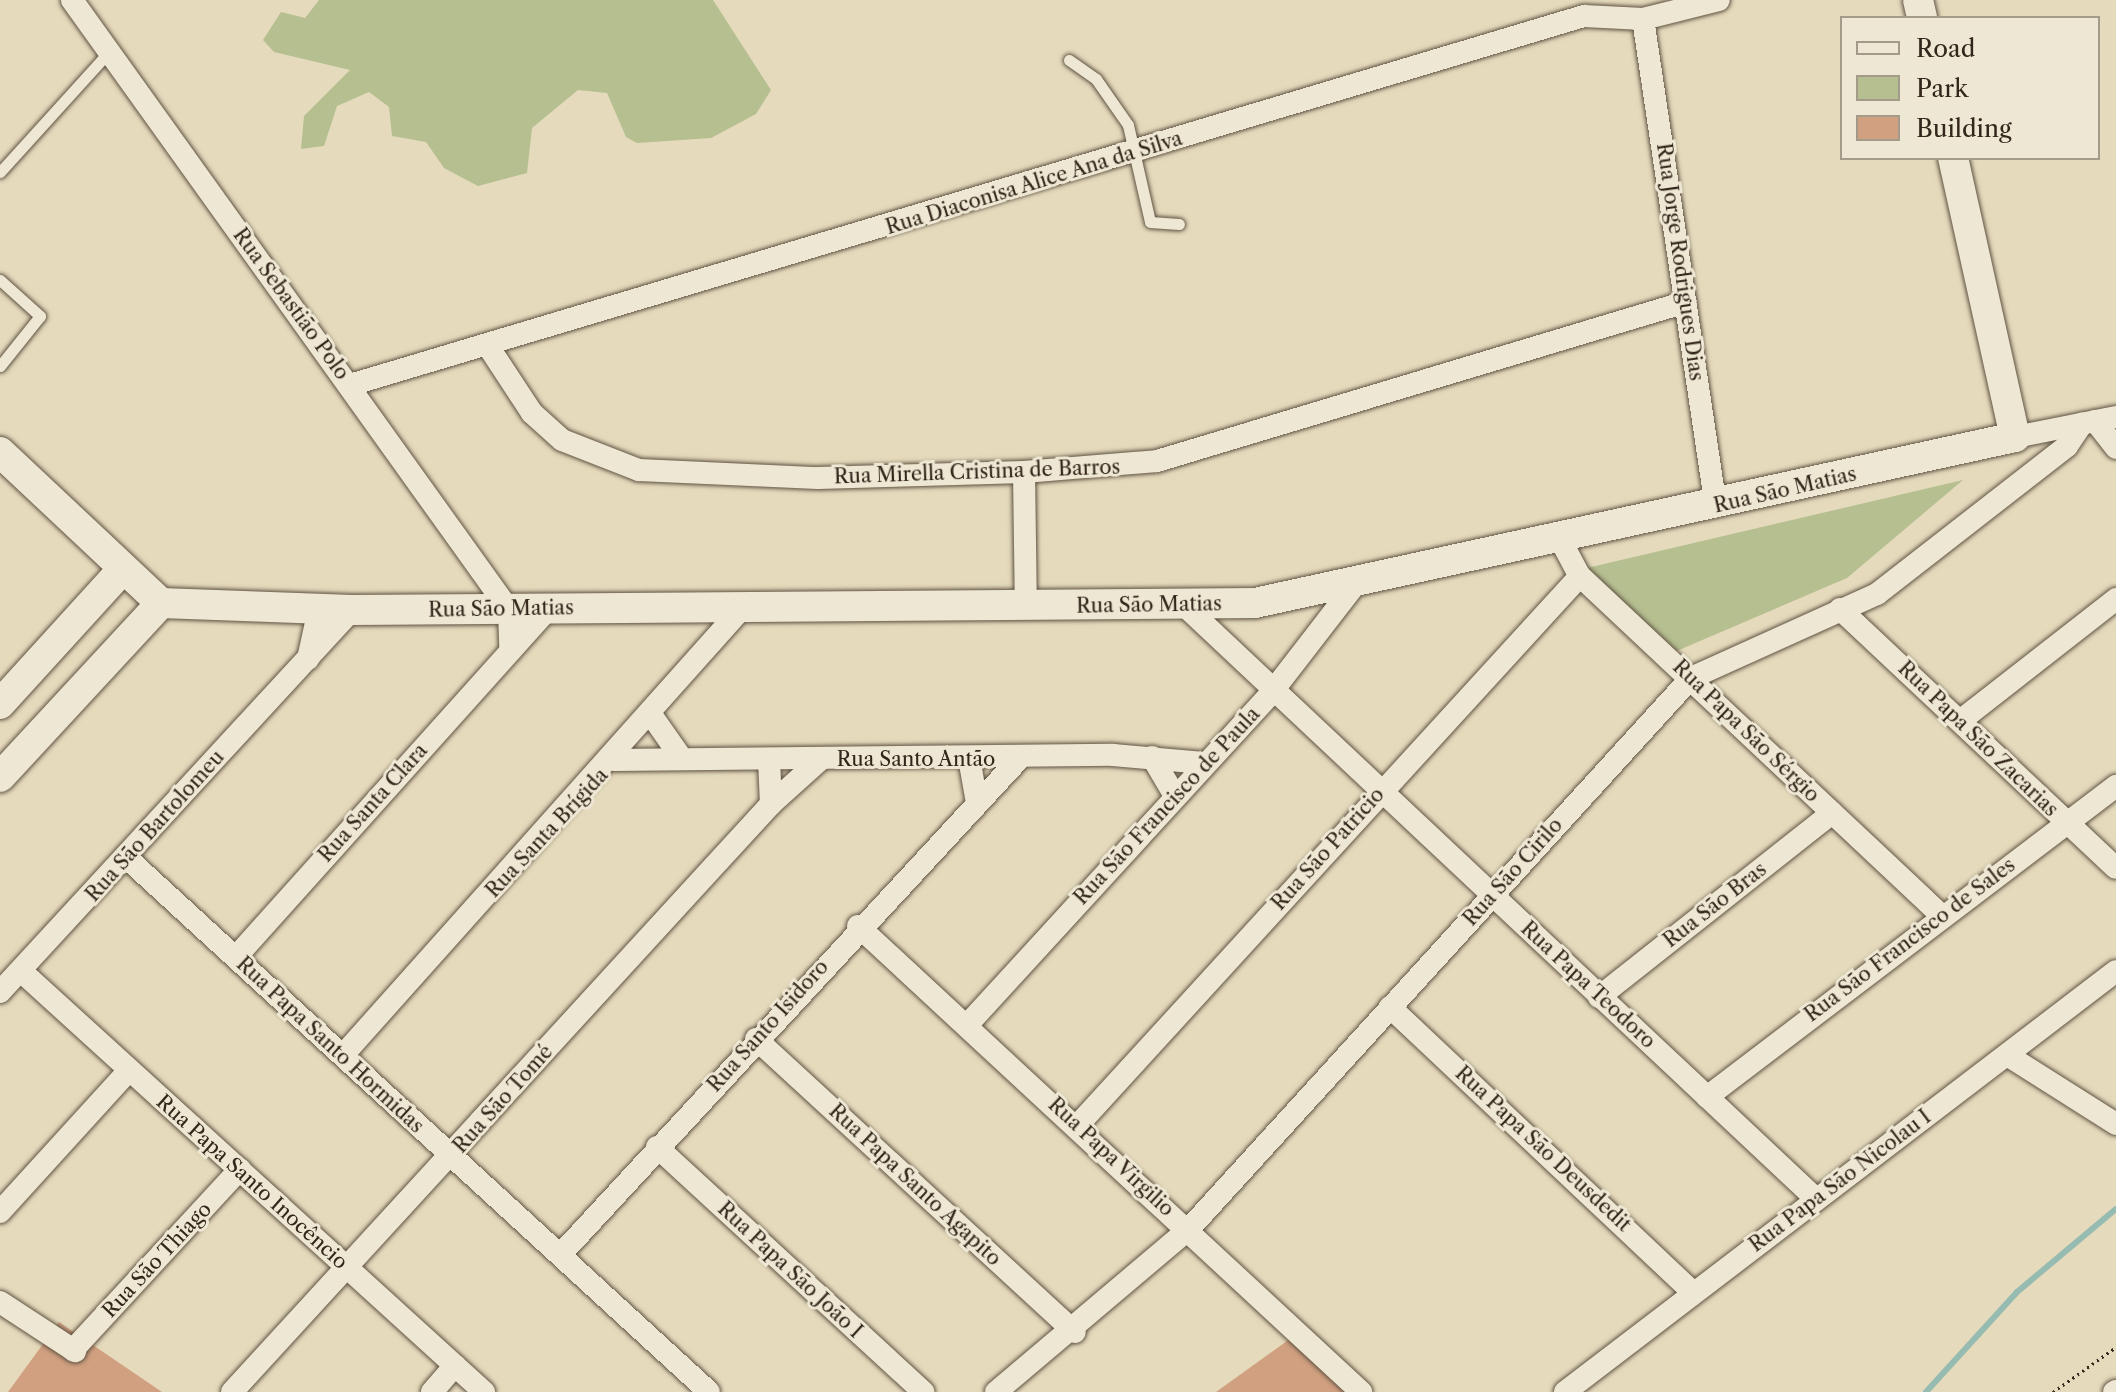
<!DOCTYPE html>
<meta charset="utf-8">
<style>
body{margin:0}
#map{position:relative;width:2116px;height:1392px;overflow:hidden;background:#e5dabc;font-family:"Libre Caslon Text",serif}
div>[style]{position:absolute}
[style*='--x']{left:calc(var(--x)*1px);top:calc(var(--y)*1px);width:calc(var(--w)*1px);rotate:calc(var(--a)*1deg)}
.green>*{inset:0;background:#b5bf90}
.stream>*{height:6px;margin:-3px;padding:0 3px;transform-origin:3px;border-radius:3px;background:#96bbb1}
.building>*{inset:0;background:#d1a080}
.path>*{height:3px;margin-top:-1.5px;transform-origin:0;background:repeating-linear-gradient(90deg,#33261b 0 2px,transparent 0 6px)}
.roads{filter:drop-shadow(0 0 2px #605343) drop-shadow(0 0 2px #605343)}
.lane>*{height:11px;margin:-5.5px;padding:0 5.5px;transform-origin:5.5px;border-radius:5.5px;background:#eee7d3}
.street>*{height:22px;margin:-11px;padding:0 11px;transform-origin:11px;border-radius:11px;background:#eee7d3}
.secondary>*{height:30px;margin:-15px;padding:0 15px;transform-origin:15px;border-radius:15px;background:#eee7d3}
span{translate:-50% -50%;white-space:nowrap;text-align:center;line-height:1.15;-webkit-text-stroke:6px #eee7d3;paint-order:stroke}
.street-label{font-size:20px;color:#33261b}
.legend{position:absolute;left:1840px;top:16px;width:260px;height:144px;box-sizing:border-box;background:#eee7d3;border:2px solid #a39a89;margin:0;padding:10px 14px;list-style:none;font-size:24px;color:#33261b}
.legend li{display:flex;align-items:center;gap:16px;height:40px}
.legend b{width:40px;border:2px solid #a39a89}
</style>
<div id="map">
<div class="green">
<i style="clip-path:polygon(319px 0,713px 0,771px 90px,756px 114px,711px 138px,637px 143px,626px 137px,607px 93px,578px 90px,532px 128px,527px 173px,478px 186px,444px 168px,426px 142px,392px 136px,389px 107px,369px 92px,337px 106px,324px 146px,301px 149px,304px 116px,350px 70px,274px 52px,263px 40px,281px 12px,305px 18px)"></i>
<i style="clip-path:polygon(1963px 480px,1847px 578px,1672px 653px,1587px 568px)"></i>
</div>
<div class="stream">
<i style="--x:1926;--y:1392;--w:135;--a:-47.7"></i>
<i style="--x:2017;--y:1292;--w:129;--a:-40"></i>
</div>
<div class="building">
<i style="clip-path:polygon(59px 1322px,162px 1392px,8px 1392px)"></i>
<i style="clip-path:polygon(1294px 1336px,1359px 1392px,1216px 1392px)"></i>
</div>
<div class="path">
<i style="--x:2053;--y:1392;--w:77;--a:-35.5"></i>
</div>
<div class="roads">
<div class="lane">
<i style="--x:1069;--y:60;--w:33;--a:35"></i>
<i style="--x:1096;--y:79;--w:56;--a:55.2"></i>
<i style="--x:1128;--y:125;--w:99;--a:77.2"></i>
<i style="--x:1150;--y:222;--w:29;--a:4"></i>
<i style="--x:0;--y:172;--w:162;--a:-47.8"></i>
<i style="--x:0;--y:280;--w:54;--a:42"></i>
<i style="--x:40;--y:316;--w:64;--a:128.7"></i>
</div>
<div class="street">
<i style="--x:72;--y:0;--w:750;--a:54.38"></i>
<i style="--x:509;--y:610;--w:38;--a:88"></i>
<i style="--x:1643;--y:19;--w:492;--a:81.5"></i>
<i style="--x:488;--y:346;--w:80;--a:56.7"></i>
<i style="--x:532;--y:413;--w:40;--a:42"></i>
<i style="--x:562;--y:440;--w:83;--a:21.3"></i>
<i style="--x:639;--y:470;--w:179;--a:2.6"></i>
<i style="--x:818;--y:478;--w:206;--a:-1.7"></i>
<i style="--x:1024;--y:472;--w:133;--a:-4.7"></i>
<i style="--x:1157;--y:461;--w:552;--a:-16.73"></i>
<i style="--x:350;--y:385;--w:1288;--a:-16.65"></i>
<i style="--x:1584;--y:16;--w:59;--a:2.9"></i>
<i style="--x:1643;--y:19;--w:78;--a:-14"></i>
<i style="--x:2095;--y:421;--w:34;--a:52"></i>
<i style="--x:2015;--y:437;--w:103;--a:-11.2"></i>
<i style="--x:1024;--y:472;--w:135;--a:89.2"></i>
<i style="--x:1561;--y:541;--w:40;--a:62"></i>
<i style="--x:1580;--y:576;--w:494;--a:43.2"></i>
<i style="--x:1186;--y:607;--w:865;--a:43.22"></i>
<i style="--x:1840;--y:609;--w:378;--a:43.2"></i>
<i style="--x:308;--y:659;--w:51;--a:-77.6"></i>
<i style="--x:652;--y:716;--w:49;--a:55"></i>
<i style="--x:1960;--y:721;--w:198;--a:-38"></i>
<i style="--x:1152;--y:757;--w:45;--a:59.5"></i>
<i style="--x:969;--y:758;--w:46;--a:79.9"></i>
<i style="--x:769;--y:759;--w:45;--a:87.5"></i>
<i style="--x:614;--y:760;--w:499;--a:-0.6"></i>
<i style="--x:1113;--y:755;--w:91;--a:5"></i>
<i style="--x:128;--y:859;--w:788;--a:42.53"></i>
<i style="--x:858;--y:926;--w:686;--a:42.81"></i>
<i style="--x:236;--y:957;--w:469;--a:-48.1"></i>
<i style="--x:21;--y:971;--w:626;--a:42.28"></i>
<i style="--x:0;--y:992;--w:519;--a:-47.34"></i>
<i style="--x:1599;--y:997;--w:297;--a:-38.3"></i>
<i style="--x:1390;--y:1007;--w:417;--a:43.3"></i>
<i style="--x:969;--y:1023;--w:449;--a:-47.5"></i>
<i style="--x:1272;--y:692;--w:139;--a:-52.3"></i>
<i style="--x:756;--y:1039;--w:433;--a:42.6"></i>
<i style="--x:344;--y:1054;--w:599;--a:-48.25"></i>
<i style="--x:2007;--y:1055;--w:129;--a:32.3"></i>
<i style="--x:1707;--y:1097;--w:514;--a:-37.25"></i>
<i style="--x:1078;--y:1125;--w:744;--a:-47.56"></i>
<i style="--x:657;--y:1147;--w:362;--a:42.6"></i>
<i style="--x:0;--y:1212;--w:192;--a:-47.7"></i>
<i style="--x:562;--y:1253;--w:673;--a:-47.23"></i>
<i style="--x:0;--y:1302;--w:90;--a:33.2"></i>
<i style="--x:73;--y:1350;--w:246;--a:-47.3"></i>
<i style="--x:232;--y:1392;--w:798;--a:-47.49"></i>
<i style="--x:771;--y:804;--w:67;--a:-42"></i>
<i style="--x:432;--y:1392;--w:35;--a:-49"></i>
<i style="--x:996;--y:1392;--w:251;--a:-40.2"></i>
<i style="--x:1188;--y:1230;--w:747;--a:-47.66"></i>
<i style="--x:1691;--y:678;--w:204;--a:-24.3"></i>
<i style="--x:1877;--y:594;--w:241;--a:-37.9"></i>
<i style="--x:2067;--y:446;--w:27;--a:-56"></i>
<i style="--x:1565;--y:1392;--w:693;--a:-37.38"></i>
<i style="--x:2114;--y:1392;--w:2;--a:-27"></i>
</div>
<div class="secondary">
<i style="--x:1918;--y:0;--w:18;--a:77"></i>
<i style="--x:0;--y:452;--w:221;--a:43.2"></i>
<i style="--x:161;--y:603;--w:191;--a:2.1"></i>
<i style="--x:352;--y:610;--w:903;--a:-0.44"></i>
<i style="--x:1255;--y:603;--w:778;--a:-12.32"></i>
<i style="--x:2015;--y:437;--w:286;--a:-102.5"></i>
<i style="--x:0;--y:704;--w:183;--a:-47.7"></i>
<i style="--x:0;--y:777;--w:237;--a:-47.2"></i>
</div>
</div>
<div class="street-label">
<span style="left:1034px;top:183px;rotate:-17deg">Rua Diaconisa Alice Ana da Silva</span>
<span style="left:1680px;top:262px;rotate:82deg">Rua Jorge Rodrigues Dias</span>
<span style="left:291px;top:304px;rotate:54deg">Rua Sebastião Polo</span>
<span style="left:977px;top:472px;rotate:-2deg">Rua Mirella Cristina de Barros</span>
<span style="left:1785px;top:490px;rotate:-13deg">Rua São Matias</span>
<span style="left:1149px;top:605px;rotate:-1deg">Rua São Matias</span>
<span style="left:501px;top:609px;rotate:-1deg">Rua São Matias</span>
<span style="left:1746px;top:731px;rotate:44deg">Rua Papa São Sérgio</span>
<span style="left:1978px;top:739px;rotate:44deg">Rua Papa São Zacarias</span>
<span style="left:916px;top:759px">Rua Santo Antão</span>
<span style="left:373px;top:803px;rotate:-48deg">Rua Santa Clara</span>
<span style="left:1167px;top:806px;rotate:-47deg">Rua São Francisco de Paula</span>
<span style="left:155px;top:826px;rotate:-48deg">Rua São Bartolomeu</span>
<span style="left:547px;top:833px;rotate:-47deg">Rua Santa Brígida</span>
<span style="left:1328px;top:849px;rotate:-48deg">Rua São Patricio</span>
<span style="left:1513px;top:872px;rotate:-48deg">Rua São Cirilo</span>
<span style="left:1715px;top:905px;rotate:-38deg">Rua São Bras</span>
<span style="left:1910px;top:940px;rotate:-37deg">Rua São Francisco de Sales</span>
<span style="left:1588px;top:985px;rotate:43deg">Rua Papa Teodoro</span>
<span style="left:768px;top:1026px;rotate:-48deg">Rua Santo Isidoro</span>
<span style="left:330px;top:1045px;rotate:43deg">Rua Papa Santo Hormidas</span>
<span style="left:503px;top:1099px;rotate:-48deg">Rua São Tomé</span>
<span style="left:1543px;top:1149px;rotate:43deg">Rua Papa São Deusdedit</span>
<span style="left:1111px;top:1157px;rotate:43deg">Rua Papa Virgilio</span>
<span style="left:1840px;top:1181px;rotate:-37deg">Rua Papa São Nicolau I</span>
<span style="left:252px;top:1182px;rotate:42deg">Rua Papa Santo Inocêncio</span>
<span style="left:915px;top:1185px;rotate:43deg">Rua Papa Santo Agapito</span>
<span style="left:157px;top:1260px;rotate:-47deg">Rua São Thiago</span>
<span style="left:790px;top:1270px;rotate:43deg">Rua Papa São João I</span>
</div>
<ul class="legend">
<li><b style="height:10px;background:#eee7d3"></b>Road</li>
<li><b style="height:22px;background:#b5bf90"></b>Park</li>
<li><b style="height:22px;background:#d1a080"></b>Building</li>
</ul>
</div>
